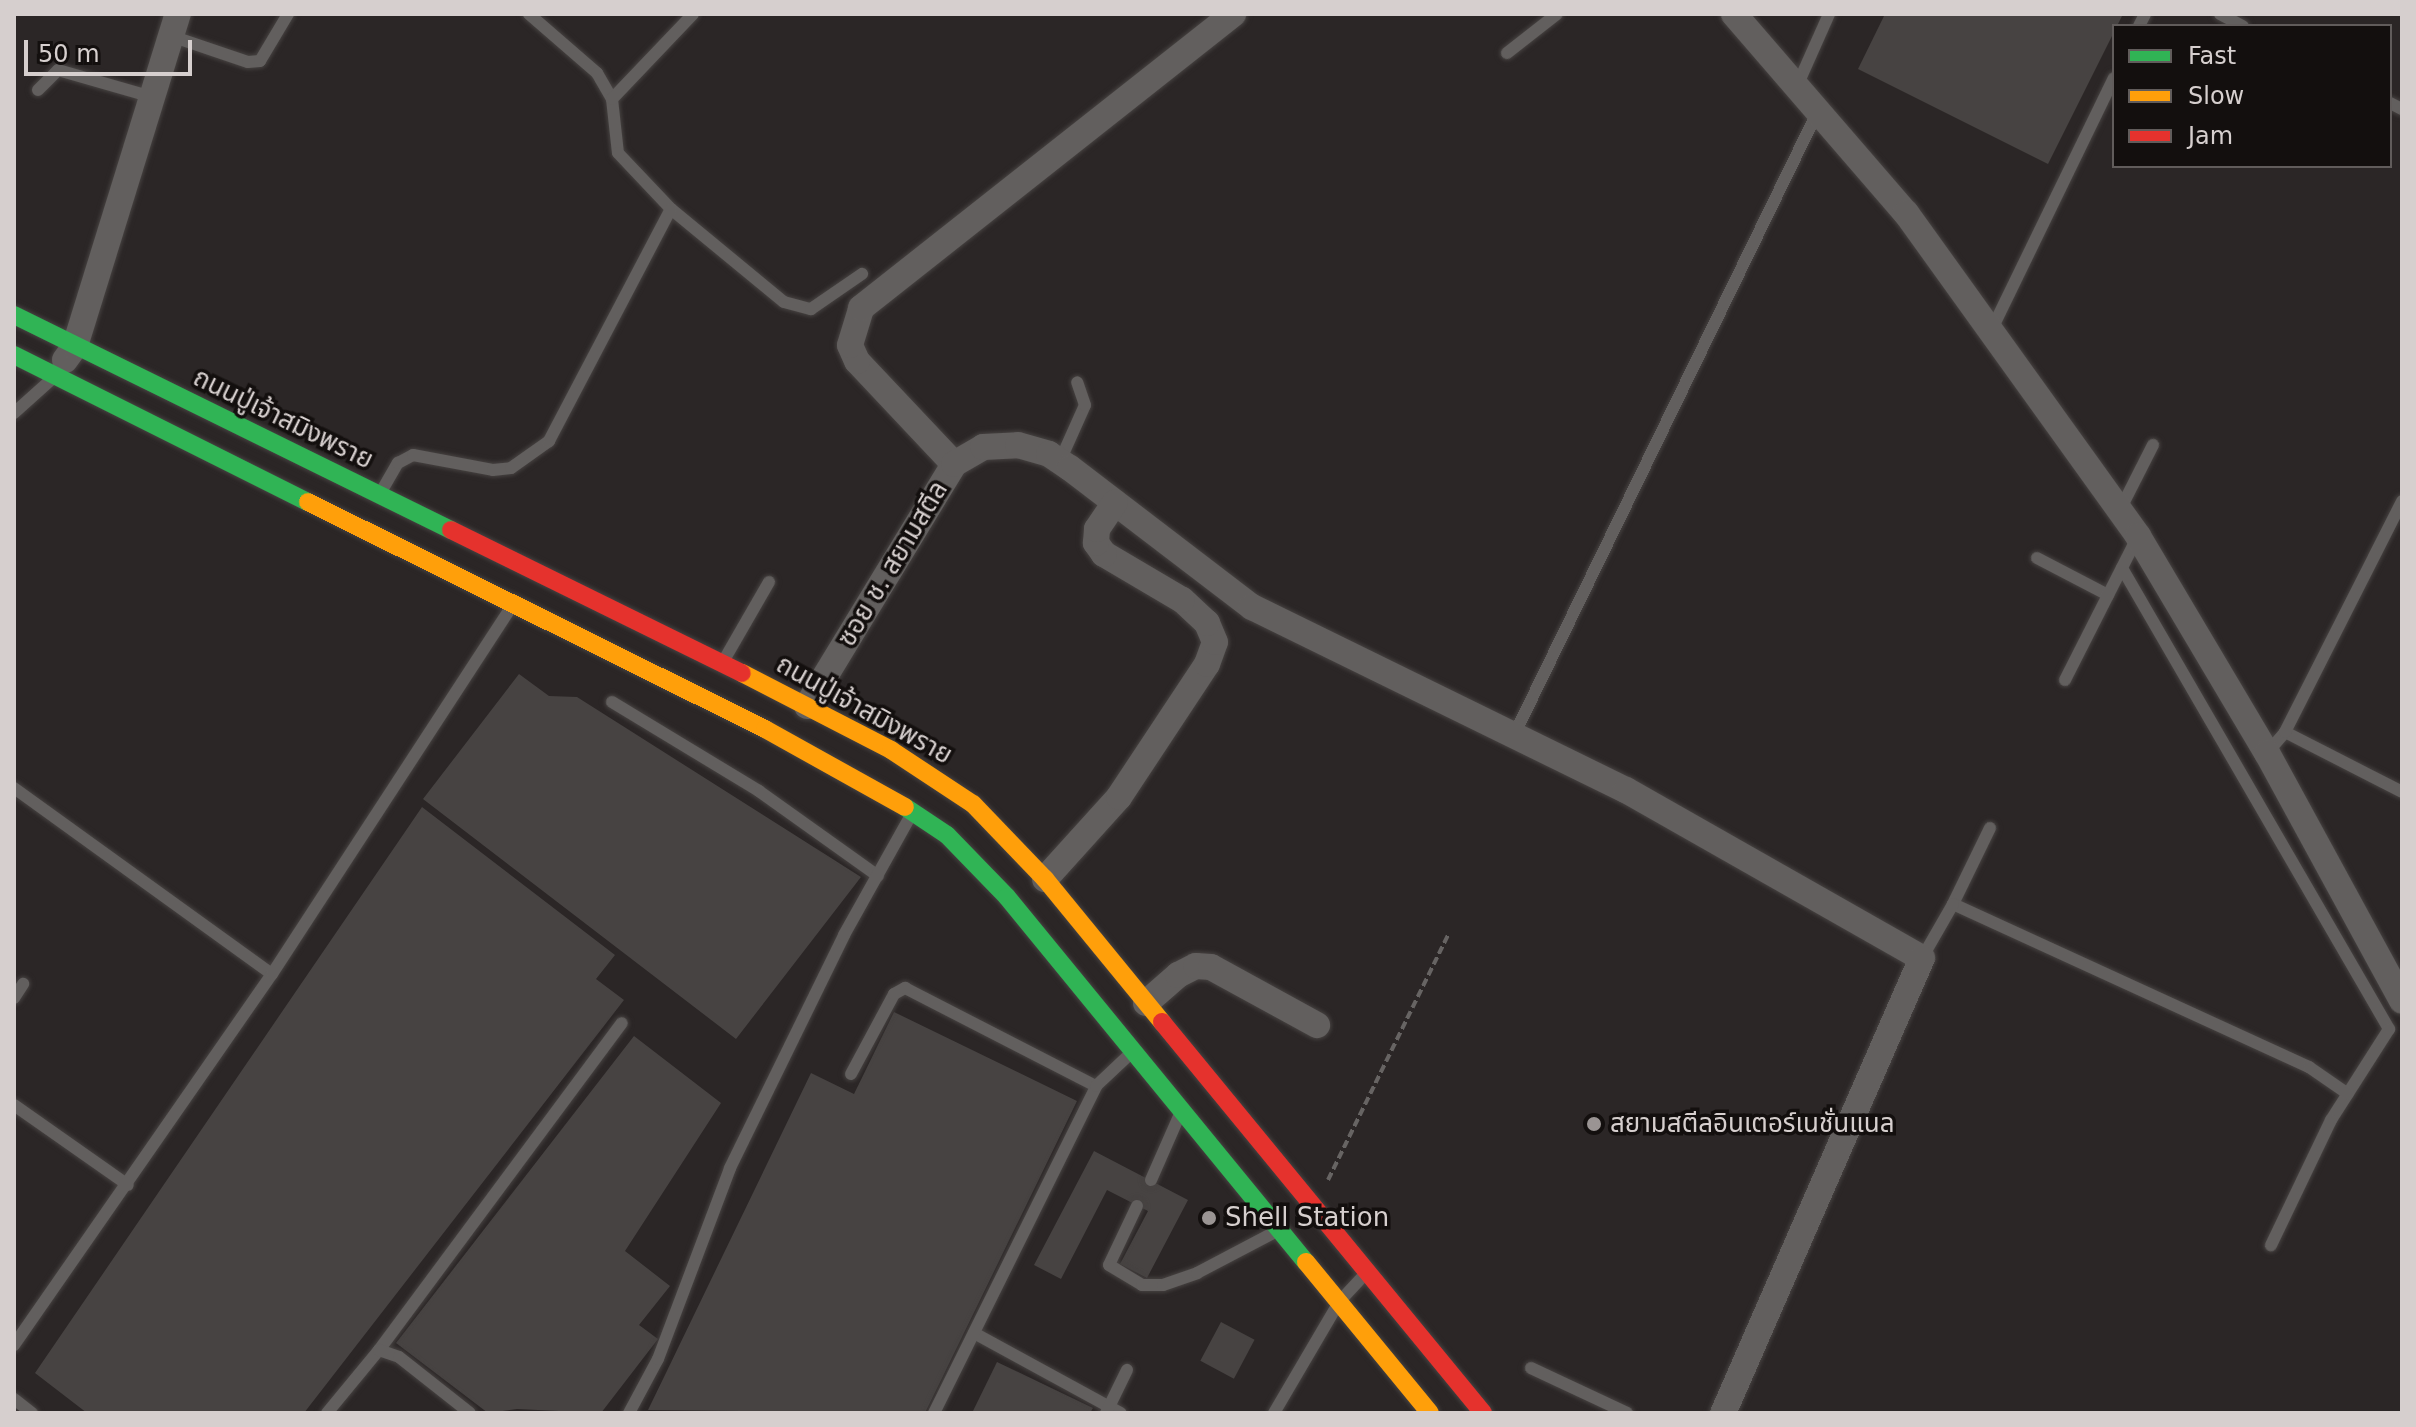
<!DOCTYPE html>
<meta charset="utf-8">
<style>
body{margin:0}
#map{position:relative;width:2416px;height:1427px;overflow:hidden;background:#2b2626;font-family:"DejaVu Sans","Noto Sans Thai",sans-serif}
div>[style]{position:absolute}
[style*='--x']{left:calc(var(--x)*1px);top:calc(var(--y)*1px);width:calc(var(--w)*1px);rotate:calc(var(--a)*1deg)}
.building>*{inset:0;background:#474342;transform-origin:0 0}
.path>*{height:4px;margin-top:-2px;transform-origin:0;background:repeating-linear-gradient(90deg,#676463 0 8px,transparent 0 12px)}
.roads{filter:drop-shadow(0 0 2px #464241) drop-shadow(0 0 2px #464241)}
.lane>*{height:12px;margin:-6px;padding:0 6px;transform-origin:6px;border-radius:6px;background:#625f5e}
.street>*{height:26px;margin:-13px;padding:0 13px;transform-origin:13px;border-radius:13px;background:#625f5e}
.fast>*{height:18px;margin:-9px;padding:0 9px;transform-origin:9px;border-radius:9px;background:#30b455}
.slow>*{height:18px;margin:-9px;padding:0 9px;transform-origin:9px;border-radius:9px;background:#ff9f0a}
.jam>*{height:18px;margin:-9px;padding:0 9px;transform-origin:9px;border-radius:9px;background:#e5322d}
.dots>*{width:22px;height:22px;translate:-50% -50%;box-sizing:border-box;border:4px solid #130f0e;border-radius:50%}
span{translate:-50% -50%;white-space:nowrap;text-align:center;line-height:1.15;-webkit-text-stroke:7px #130f0e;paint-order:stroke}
.street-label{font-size:26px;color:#d6cfce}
.poi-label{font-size:26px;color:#d6cfce}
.left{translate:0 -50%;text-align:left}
.frame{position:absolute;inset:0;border:16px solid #d6cfce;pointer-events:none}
.legend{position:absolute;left:2112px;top:24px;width:280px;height:144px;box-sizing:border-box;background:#130f0e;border:2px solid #615c5b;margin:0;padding:10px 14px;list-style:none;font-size:24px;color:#d6cfce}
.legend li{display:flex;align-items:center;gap:16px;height:40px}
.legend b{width:40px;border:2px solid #615c5b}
.scale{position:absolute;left:24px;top:40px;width:168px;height:36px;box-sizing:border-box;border:4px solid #d6cfce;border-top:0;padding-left:10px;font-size:24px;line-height:28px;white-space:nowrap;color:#d6cfce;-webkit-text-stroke:6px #130f0e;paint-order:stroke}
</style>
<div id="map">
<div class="building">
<i style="clip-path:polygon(1885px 14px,2123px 14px,2048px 164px,1858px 69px)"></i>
<i style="clip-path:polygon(519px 674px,549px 696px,577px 697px,861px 877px,736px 1039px,423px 799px)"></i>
<i style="clip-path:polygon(422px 807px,615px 955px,596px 979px,624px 1000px,304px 1413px,87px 1413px,35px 1373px)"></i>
<i style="clip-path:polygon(894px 1012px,1077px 1101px,925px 1413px,648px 1410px,811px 1073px,854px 1094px)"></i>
<i style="clip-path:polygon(634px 1036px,721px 1103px,625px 1251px,670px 1286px,639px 1325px,658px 1339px,601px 1413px,517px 1409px,488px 1413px,396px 1343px)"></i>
<i style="clip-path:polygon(1094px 1151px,1188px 1200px,1147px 1278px,1120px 1264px,1148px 1211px,1107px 1190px,1061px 1279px,1034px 1265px)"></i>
<i style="left:1221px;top:1322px;width:38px;height:44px;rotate:28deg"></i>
<i style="clip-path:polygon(997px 1362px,1093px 1408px,1090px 1413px,972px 1413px)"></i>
</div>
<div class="path">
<i style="--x:1328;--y:1180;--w:275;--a:-63.9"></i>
</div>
<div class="roads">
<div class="lane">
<i style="--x:529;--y:14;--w:90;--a:40.9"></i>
<i style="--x:597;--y:73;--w:30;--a:60"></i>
<i style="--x:612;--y:99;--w:54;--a:83.7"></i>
<i style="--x:618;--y:153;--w:77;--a:46.6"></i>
<i style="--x:671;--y:209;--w:146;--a:39.5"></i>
<i style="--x:784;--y:302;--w:28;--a:15"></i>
<i style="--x:811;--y:309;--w:62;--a:-34.5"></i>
<i style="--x:2220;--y:14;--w:26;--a:28"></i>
<i style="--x:2139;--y:26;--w:13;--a:-63"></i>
<i style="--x:171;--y:36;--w:81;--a:18.7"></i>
<i style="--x:248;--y:62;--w:12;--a:-5"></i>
<i style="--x:260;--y:61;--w:55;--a:-59.2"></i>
<i style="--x:1507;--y:53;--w:63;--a:-38"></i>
<i style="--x:1797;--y:86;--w:79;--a:-66"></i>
<i style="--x:38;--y:90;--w:28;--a:-45"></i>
<i style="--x:58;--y:70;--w:98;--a:16"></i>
<i style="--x:612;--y:99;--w:117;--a:-46.4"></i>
<i style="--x:2390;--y:103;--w:13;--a:27"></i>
<i style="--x:1991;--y:331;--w:281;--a:-64.1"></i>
<i style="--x:14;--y:413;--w:52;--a:-41.9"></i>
<i style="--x:1060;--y:461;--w:61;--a:-65.9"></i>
<i style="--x:1085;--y:405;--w:24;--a:-109"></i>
<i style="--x:381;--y:492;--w:34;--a:-60"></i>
<i style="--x:398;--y:463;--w:17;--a:-28"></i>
<i style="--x:413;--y:455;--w:81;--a:10.6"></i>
<i style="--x:493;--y:470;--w:18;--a:-6"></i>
<i style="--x:511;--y:468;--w:47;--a:-35.4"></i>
<i style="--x:549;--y:441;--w:262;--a:-62.3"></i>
<i style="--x:2120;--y:510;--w:73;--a:-63.1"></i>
<i style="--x:2037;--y:558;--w:80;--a:27.5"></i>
<i style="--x:2122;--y:568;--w:533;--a:59.92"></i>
<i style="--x:2389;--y:1029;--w:108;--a:122.5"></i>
<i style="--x:2331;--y:1120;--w:139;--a:115.6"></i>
<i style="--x:724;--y:660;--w:90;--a:-60"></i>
<i style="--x:2065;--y:680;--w:161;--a:-63.1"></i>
<i style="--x:612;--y:702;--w:172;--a:31.2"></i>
<i style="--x:759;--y:791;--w:146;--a:35.5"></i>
<i style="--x:2285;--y:732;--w:131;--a:27.1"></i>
<i style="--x:1515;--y:733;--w:692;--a:-64.03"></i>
<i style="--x:2267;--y:753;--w:28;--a:-49"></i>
<i style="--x:2285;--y:732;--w:259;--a:-63.1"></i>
<i style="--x:14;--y:788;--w:318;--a:35.8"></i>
<i style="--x:1990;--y:828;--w:85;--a:116"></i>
<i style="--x:1953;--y:904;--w:392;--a:24.6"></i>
<i style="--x:2309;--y:1067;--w:47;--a:34.7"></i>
<i style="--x:1922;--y:958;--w:62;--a:-60.1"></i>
<i style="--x:14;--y:998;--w:17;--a:-57"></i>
<i style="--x:851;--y:1074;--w:91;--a:-61.7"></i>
<i style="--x:894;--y:994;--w:13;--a:-29"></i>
<i style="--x:905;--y:988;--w:215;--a:27.2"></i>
<i style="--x:14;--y:1105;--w:139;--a:35.1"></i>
<i style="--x:1151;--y:1180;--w:72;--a:-66.3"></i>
<i style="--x:1137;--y:1206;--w:65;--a:115.4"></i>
<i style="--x:1109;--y:1265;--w:39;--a:31"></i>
<i style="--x:1142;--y:1285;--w:21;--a:0"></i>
<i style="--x:1163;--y:1285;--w:36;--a:-19"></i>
<i style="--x:1197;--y:1273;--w:90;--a:-27.7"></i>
<i style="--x:974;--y:1333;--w:167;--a:28.6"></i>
<i style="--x:14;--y:1345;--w:452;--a:-55.2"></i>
<i style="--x:272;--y:974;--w:439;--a:-56.9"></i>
<i style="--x:379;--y:1350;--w:407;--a:-53.4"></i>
<i style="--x:1531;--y:1368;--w:106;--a:25.1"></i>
<i style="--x:14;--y:1399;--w:23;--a:38"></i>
<i style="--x:327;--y:1413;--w:82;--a:-50.5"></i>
<i style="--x:379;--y:1350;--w:21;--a:19"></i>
<i style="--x:399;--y:1357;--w:90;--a:38.3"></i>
<i style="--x:629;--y:1413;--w:61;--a:-61.8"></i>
<i style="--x:658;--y:1359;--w:204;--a:-69.3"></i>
<i style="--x:730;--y:1168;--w:259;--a:-63.9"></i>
<i style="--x:844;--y:935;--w:137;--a:-60.8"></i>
<i style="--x:934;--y:1413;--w:365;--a:-63.6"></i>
<i style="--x:1096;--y:1086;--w:48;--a:-43.3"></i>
<i style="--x:1106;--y:1413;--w:48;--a:-64"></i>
<i style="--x:1274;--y:1413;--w:129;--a:-59.6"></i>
<i style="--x:1339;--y:1302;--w:40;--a:-47"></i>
</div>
<div class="street">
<i style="--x:1734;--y:14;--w:263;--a:49.2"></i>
<i style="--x:1906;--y:213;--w:398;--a:54.3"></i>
<i style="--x:2138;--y:536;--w:252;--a:59.3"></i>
<i style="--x:2267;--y:753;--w:282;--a:61.4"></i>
<i style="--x:65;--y:360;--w:17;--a:-54"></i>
<i style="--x:75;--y:346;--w:348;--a:-72.8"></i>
<i style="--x:954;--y:464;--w:141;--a:-133.3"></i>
<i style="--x:857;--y:361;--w:17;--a:-114"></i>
<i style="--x:850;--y:345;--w:39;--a:-73"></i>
<i style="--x:861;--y:308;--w:474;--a:-38.3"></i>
<i style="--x:807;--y:706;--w:283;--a:-58.7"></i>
<i style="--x:954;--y:464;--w:34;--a:-30"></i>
<i style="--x:983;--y:447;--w:35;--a:-3"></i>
<i style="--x:1018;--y:445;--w:32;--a:16"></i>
<i style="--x:1049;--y:454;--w:25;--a:34"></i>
<i style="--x:1070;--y:468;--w:229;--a:37.4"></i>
<i style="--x:1252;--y:607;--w:416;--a:26.1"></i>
<i style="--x:1626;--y:790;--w:340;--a:29.6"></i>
<i style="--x:1922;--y:958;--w:497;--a:113.6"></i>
<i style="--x:1045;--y:879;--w:110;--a:-47.9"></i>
<i style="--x:1119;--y:797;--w:159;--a:-56.5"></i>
<i style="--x:1207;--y:664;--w:23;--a:-70"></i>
<i style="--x:1215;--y:642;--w:21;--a:-113"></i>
<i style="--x:1207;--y:623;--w:34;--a:-137"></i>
<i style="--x:1182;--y:600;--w:91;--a:-149.5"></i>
<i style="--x:1104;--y:554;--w:14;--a:-126"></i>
<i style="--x:1096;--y:543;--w:14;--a:-86"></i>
<i style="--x:1097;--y:529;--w:32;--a:-56"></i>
<i style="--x:1146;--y:1003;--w:43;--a:-41.2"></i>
<i style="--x:1178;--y:975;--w:20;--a:-27"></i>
<i style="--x:1196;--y:966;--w:15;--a:4"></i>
<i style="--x:1211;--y:967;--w:121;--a:28.7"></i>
</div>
<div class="fast">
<i style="--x:14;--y:315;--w:487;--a:26.2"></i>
<i style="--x:14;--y:355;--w:329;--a:26.6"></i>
<i style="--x:905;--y:807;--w:50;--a:33.7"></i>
<i style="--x:947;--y:835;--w:86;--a:45.9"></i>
<i style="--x:1007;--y:897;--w:472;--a:50.7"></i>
</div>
<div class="slow">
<i style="--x:308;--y:502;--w:510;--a:26.41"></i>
<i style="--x:765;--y:729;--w:160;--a:29.1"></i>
<i style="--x:742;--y:673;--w:168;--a:27.3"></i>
<i style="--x:891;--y:750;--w:98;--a:33.4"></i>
<i style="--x:973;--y:804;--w:104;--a:46.2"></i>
<i style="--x:1045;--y:879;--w:185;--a:50.7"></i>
<i style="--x:1306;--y:1262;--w:195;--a:50.6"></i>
</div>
<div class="jam">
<i style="--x:451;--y:530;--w:324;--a:26.2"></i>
<i style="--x:1162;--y:1022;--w:506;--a:50.61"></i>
</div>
</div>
<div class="dots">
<i style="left:1594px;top:1124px;background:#9a9493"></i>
<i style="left:1209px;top:1218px;background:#9a9493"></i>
</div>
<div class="street-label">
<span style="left:283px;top:419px;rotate:26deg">ถนนปู่เจ้าสมิงพราย</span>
<span style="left:893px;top:564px;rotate:-59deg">ซอย ช. สยามสตีล</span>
<span style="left:864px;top:710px;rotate:29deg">ถนนปู่เจ้าสมิงพราย</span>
</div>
<div class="poi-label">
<span class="left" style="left:1610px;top:1124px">สยามสตีลอินเตอร์เนชั่นแนล</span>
<span class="left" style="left:1225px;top:1218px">Shell Station</span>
</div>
<div class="frame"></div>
<ul class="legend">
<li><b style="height:10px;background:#30b455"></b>Fast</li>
<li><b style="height:10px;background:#ff9f0a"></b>Slow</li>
<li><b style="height:10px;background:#e5322d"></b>Jam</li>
</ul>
<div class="scale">50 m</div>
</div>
